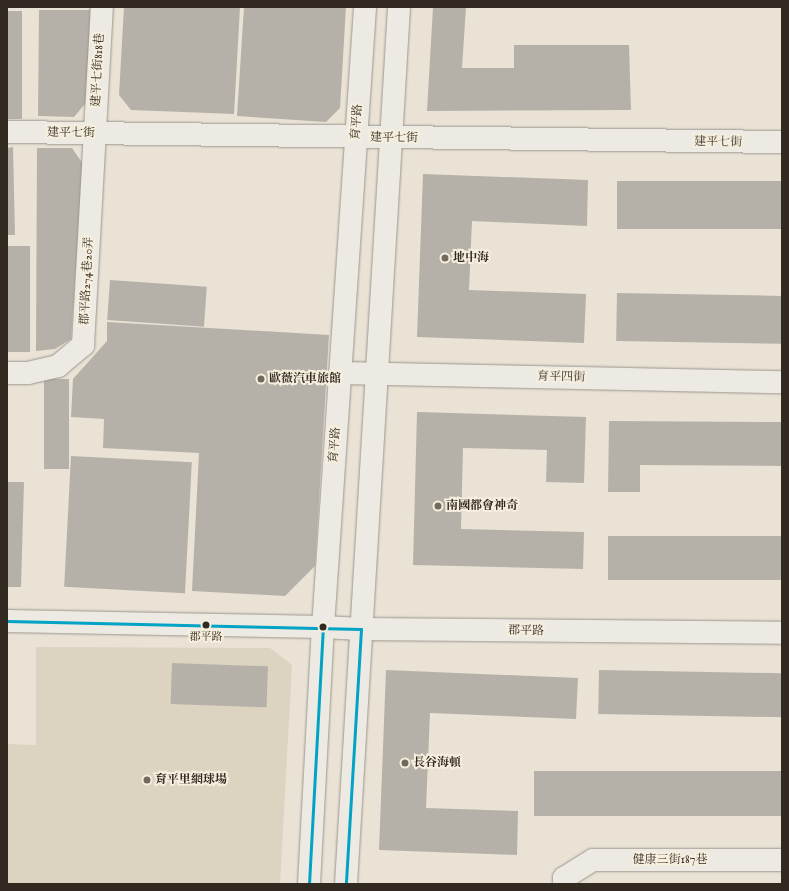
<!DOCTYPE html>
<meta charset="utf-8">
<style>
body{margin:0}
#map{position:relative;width:789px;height:891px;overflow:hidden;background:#e9e2d5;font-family:"IM FELL English","Noto Serif TC",serif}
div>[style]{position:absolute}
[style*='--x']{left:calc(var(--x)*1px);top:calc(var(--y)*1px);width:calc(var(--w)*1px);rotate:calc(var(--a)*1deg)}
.green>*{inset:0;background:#dcd3c1}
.building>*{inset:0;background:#b6b1a8;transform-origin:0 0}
.roads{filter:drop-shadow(0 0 1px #9b968d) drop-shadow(0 0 1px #9b968d)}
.minor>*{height:22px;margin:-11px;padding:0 11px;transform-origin:11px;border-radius:11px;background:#edeae3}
.bus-1>*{height:3px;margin:-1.5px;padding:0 1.5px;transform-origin:1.5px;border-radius:1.5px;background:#02a3c5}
.dots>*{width:11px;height:11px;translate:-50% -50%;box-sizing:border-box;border:2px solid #f6efde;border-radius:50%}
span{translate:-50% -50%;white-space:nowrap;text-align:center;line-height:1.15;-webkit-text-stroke:4px #f6efde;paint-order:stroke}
.bus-label{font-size:11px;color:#322a20}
.street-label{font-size:12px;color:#322a20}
.poi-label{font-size:12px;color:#322a20;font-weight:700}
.left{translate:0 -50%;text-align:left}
.frame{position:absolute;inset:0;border:8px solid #322a20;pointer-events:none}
</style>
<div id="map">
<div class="green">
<i style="clip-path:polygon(36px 647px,270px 648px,292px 665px,280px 884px,7px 884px,7px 744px,36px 745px)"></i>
</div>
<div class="building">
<i style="clip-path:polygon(124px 7px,240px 7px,234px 114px,131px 110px,119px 95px)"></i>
<i style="clip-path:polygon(244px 7px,346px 7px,340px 108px,326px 122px,237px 116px)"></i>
<i style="clip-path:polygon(433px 7px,466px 7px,462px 68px,514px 68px,514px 45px,629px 45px,631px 110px,427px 111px)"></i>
<i style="clip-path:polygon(39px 10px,90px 10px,89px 99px,74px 117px,38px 116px)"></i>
<i style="left:7px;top:11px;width:15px;height:108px"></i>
<i style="clip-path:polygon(13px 147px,15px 235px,7px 235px,7px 148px)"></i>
<i style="clip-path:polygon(37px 148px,72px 148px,83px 164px,71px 339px,55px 349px,36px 351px)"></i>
<i style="clip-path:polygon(423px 174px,588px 180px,587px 226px,472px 221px,469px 290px,586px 294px,584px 343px,417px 337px)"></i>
<i style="left:617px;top:181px;width:165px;height:48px"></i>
<i style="left:7px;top:246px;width:23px;height:106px"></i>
<i style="left:110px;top:280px;width:97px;height:40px;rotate:4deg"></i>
<i style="left:617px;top:293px;width:165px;height:48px;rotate:1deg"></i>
<i style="clip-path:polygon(107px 322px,329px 335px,315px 566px,285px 596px,192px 591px,199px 453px,103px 448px,104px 419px,71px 417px,73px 379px,107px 341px)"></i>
<i style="left:44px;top:379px;width:25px;height:90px"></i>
<i style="clip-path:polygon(417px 412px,586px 417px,584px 483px,546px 482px,547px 450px,463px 448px,461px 529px,584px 532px,583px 569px,413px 565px)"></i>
<i style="clip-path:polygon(609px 421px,782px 422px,782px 466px,640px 465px,640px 492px,608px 492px)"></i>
<i style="left:71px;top:456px;width:121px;height:131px;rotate:3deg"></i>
<i style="clip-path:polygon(7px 482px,24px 482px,21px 587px,7px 587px)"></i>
<i style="left:608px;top:536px;width:174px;height:44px"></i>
<i style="left:172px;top:663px;width:96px;height:41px;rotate:2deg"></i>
<i style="clip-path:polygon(386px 670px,578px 678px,576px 719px,430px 713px,426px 808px,518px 811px,517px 855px,379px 850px)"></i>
<i style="left:599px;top:670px;width:183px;height:44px;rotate:1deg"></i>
<i style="left:534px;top:771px;width:248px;height:45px"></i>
</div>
<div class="roads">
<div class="minor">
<i style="--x:7;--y:132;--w:775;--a:0.74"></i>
<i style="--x:7;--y:373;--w:21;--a:0"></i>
<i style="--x:28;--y:373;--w:31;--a:-13"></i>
<i style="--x:58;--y:366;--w:33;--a:-40"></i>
<i style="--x:83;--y:345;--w:339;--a:-86.8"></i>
<i style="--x:340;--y:373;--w:442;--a:1.2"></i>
<i style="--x:7;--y:621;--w:316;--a:1.1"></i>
<i style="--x:323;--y:627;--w:38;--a:3"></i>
<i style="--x:361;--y:629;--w:421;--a:0.5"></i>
<i style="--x:309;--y:884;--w:257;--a:-86.9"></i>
<i style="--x:323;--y:627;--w:621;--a:-86.12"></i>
<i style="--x:346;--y:884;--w:879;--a:-86.54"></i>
<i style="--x:564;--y:884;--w:6;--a:-90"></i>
<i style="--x:564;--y:878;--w:34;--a:-32"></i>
<i style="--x:593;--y:860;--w:189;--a:0"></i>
</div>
</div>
<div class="bus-1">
<i style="--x:7;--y:621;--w:354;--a:1.3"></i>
<i style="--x:361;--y:629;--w:255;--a:93.4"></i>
<i style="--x:309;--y:884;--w:257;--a:-86.9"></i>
</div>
<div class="dots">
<i style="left:445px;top:258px;background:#726a5f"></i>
<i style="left:261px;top:379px;background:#726a5f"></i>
<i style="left:438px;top:506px;background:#726a5f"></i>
<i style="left:206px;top:625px;background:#322a20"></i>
<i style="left:323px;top:627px;background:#322a20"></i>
<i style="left:405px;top:763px;background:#726a5f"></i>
<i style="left:147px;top:780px;background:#726a5f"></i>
</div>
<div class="bus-label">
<span style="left:206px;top:637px">郡平路</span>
</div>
<div class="street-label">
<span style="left:98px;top:70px;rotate:-87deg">建平七街818巷</span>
<span style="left:357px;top:122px;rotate:-86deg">育平路</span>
<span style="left:71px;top:133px;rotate:1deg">建平七街</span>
<span style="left:394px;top:138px;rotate:1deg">建平七街</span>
<span style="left:718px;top:142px;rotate:1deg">建平七街</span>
<span style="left:87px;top:281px;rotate:-87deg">郡平路274巷20弄</span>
<span style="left:561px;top:377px;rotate:1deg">育平四街</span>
<span style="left:335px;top:445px;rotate:-86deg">育平路</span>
<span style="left:526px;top:631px;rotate:1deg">郡平路</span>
<span style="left:670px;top:860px">健康三街187巷</span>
</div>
<div class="poi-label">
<span class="left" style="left:453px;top:258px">地中海</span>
<span class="left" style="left:269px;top:379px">歐薇汽車旅館</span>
<span class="left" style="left:446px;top:506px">南國都會神奇</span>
<span class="left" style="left:413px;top:763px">長谷海頓</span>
<span class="left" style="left:155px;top:780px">育平里網球場</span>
</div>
<div class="frame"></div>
</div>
